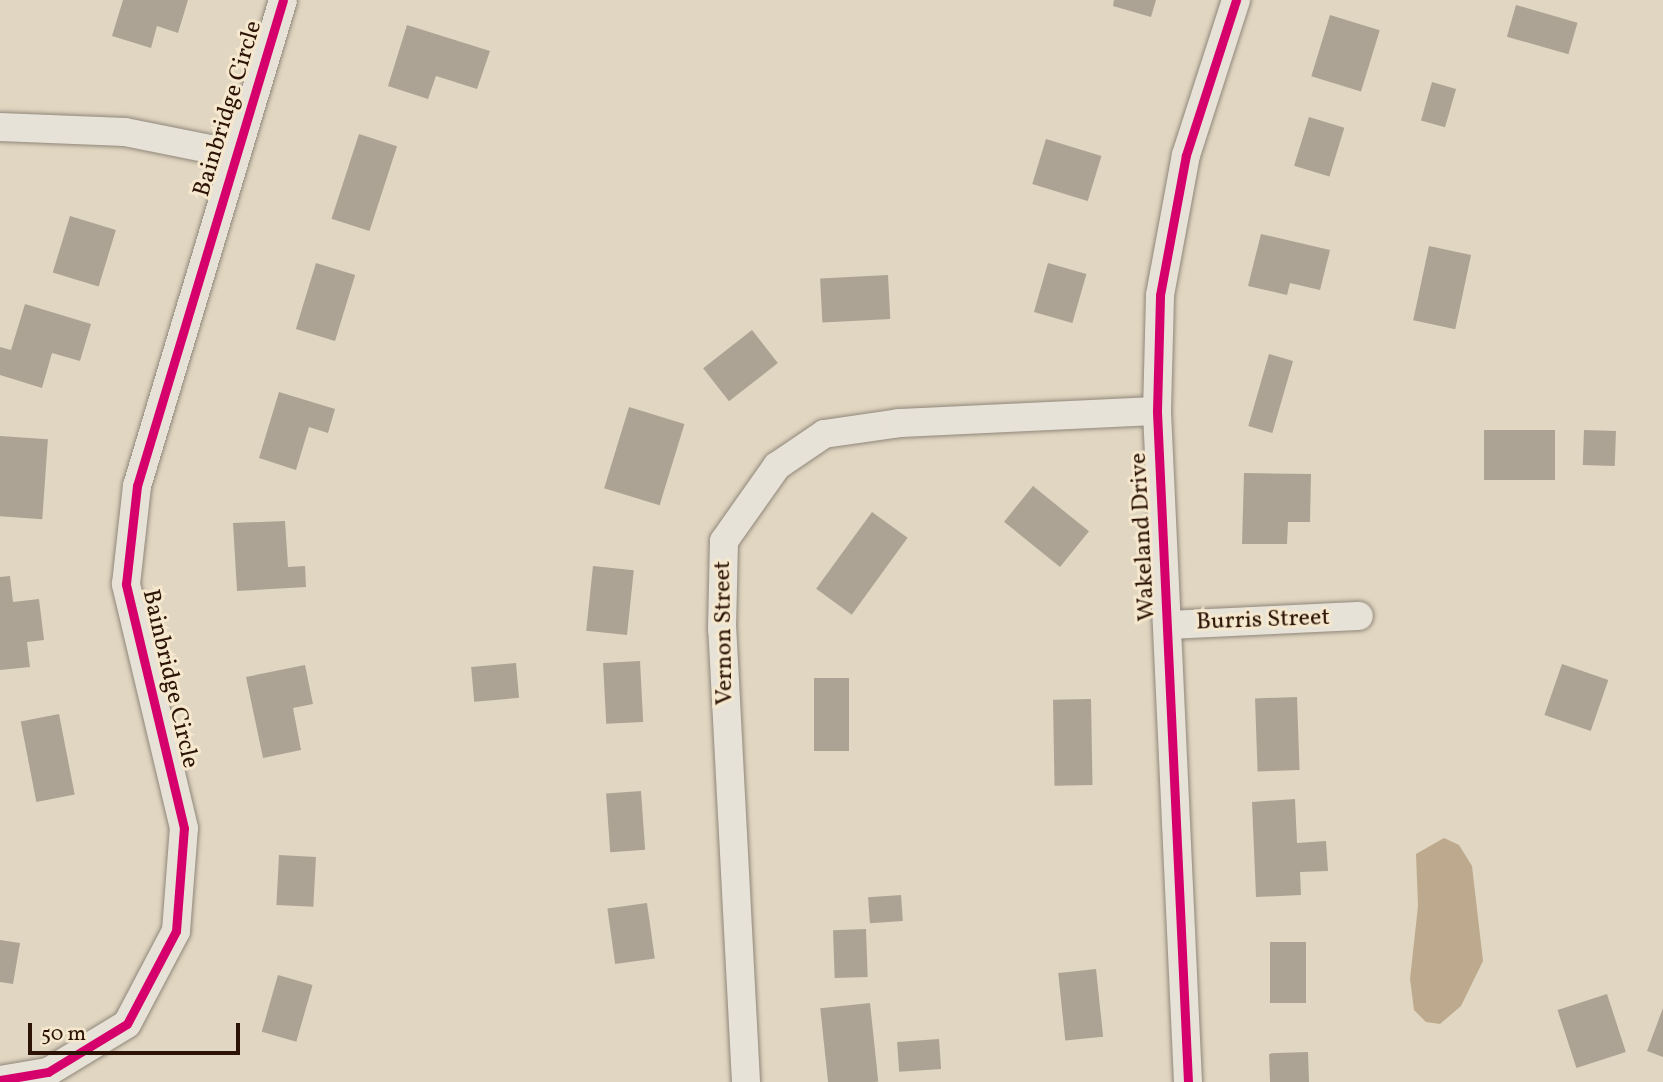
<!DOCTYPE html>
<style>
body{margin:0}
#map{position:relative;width:1663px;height:1082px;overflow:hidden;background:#e1d6c1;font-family:Vollkorn,serif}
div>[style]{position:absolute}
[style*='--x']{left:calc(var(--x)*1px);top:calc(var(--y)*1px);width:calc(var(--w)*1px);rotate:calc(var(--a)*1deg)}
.water>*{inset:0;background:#bdaa8e}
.building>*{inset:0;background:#aca394;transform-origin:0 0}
.roads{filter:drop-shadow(0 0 2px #90877a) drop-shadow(0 0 2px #90877a)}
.street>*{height:28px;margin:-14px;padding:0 14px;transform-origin:14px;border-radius:14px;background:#e7e2d7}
.cycleway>*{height:9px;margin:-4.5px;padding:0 4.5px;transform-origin:4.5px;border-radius:4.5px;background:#d6006c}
span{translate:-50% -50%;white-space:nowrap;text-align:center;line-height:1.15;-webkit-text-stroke:6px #f5e8ce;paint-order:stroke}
.street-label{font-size:24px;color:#2c1305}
.scale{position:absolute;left:28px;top:1023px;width:212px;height:32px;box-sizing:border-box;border:4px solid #2c1305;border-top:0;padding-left:9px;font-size:21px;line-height:24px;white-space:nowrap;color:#2c1305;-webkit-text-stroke:5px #f5e8ce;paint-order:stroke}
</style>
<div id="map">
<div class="water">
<i style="clip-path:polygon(1444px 838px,1459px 845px,1472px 866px,1483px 961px,1461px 1006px,1440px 1024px,1426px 1022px,1414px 1010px,1410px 979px,1418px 906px,1416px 854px)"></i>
</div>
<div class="building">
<i style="clip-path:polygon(123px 0,188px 0,178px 33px,157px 26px,151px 48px,112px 36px)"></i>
<i style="clip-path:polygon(1114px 0,1156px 0,1151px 17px,1113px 6px)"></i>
<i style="left:1516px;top:5px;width:64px;height:33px;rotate:16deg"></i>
<i style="left:1330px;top:15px;width:52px;height:64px;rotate:17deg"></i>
<i style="clip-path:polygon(407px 25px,490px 51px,477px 89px,436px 76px,428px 99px,388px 86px)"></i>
<i style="left:1432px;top:82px;width:25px;height:40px;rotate:16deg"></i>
<i style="left:1309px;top:117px;width:37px;height:51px;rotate:17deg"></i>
<i style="left:359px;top:134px;width:40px;height:89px;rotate:18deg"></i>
<i style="left:1046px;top:139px;width:58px;height:47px;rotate:17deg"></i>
<i style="left:70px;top:216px;width:48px;height:59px;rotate:17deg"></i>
<i style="clip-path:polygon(1261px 234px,1330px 250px,1320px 290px,1290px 283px,1287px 295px,1248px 286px)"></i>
<i style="left:1429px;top:246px;width:43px;height:76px;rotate:12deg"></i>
<i style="left:316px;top:263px;width:41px;height:69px;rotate:17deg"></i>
<i style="left:1048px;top:263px;width:40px;height:51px;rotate:16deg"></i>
<i style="left:888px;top:275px;width:44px;height:68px;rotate:87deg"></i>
<i style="clip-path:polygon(25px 304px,91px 324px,80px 361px,52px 353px,42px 388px,0 375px,0 347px,11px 350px)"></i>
<i style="left:752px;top:330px;width:42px;height:62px;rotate:52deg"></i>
<i style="left:1269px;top:354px;width:25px;height:75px;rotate:16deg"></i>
<i style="clip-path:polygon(279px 392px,335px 409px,328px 433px,309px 427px,296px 470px,259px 458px)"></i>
<i style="left:629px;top:407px;width:58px;height:85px;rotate:17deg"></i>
<i style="left:1484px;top:430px;width:71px;height:50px"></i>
<i style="left:1584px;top:430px;width:32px;height:35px;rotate:2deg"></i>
<i style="left:0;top:436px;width:48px;height:80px;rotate:4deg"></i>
<i style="clip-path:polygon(1244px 473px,1311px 474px,1310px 522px,1288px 522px,1287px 544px,1242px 544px)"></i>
<i style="left:1033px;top:486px;width:72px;height:46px;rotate:39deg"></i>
<i style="left:872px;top:512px;width:44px;height:95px;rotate:36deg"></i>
<i style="clip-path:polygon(285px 521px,288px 567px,305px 566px,306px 587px,237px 591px,233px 523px)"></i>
<i style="left:593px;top:566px;width:41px;height:65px;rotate:6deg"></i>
<i style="clip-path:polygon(10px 576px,13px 602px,39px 599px,44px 640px,27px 642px,30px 667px,0 670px,0 577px)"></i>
<i style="left:640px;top:661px;width:61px;height:37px;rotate:87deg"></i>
<i style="left:516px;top:663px;width:35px;height:45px;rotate:85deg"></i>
<i style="left:1562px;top:664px;width:49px;height:54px;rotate:19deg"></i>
<i style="clip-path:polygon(305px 665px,313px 704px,293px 708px,301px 750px,263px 758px,246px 677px)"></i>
<i style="left:849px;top:678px;width:73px;height:35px;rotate:90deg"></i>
<i style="left:1297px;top:697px;width:73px;height:42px;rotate:88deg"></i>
<i style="left:1091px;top:699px;width:86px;height:38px;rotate:89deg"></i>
<i style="left:59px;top:714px;width:82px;height:39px;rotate:79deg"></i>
<i style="left:641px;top:791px;width:59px;height:35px;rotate:86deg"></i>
<i style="clip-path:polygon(1295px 799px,1297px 843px,1326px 841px,1328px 871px,1300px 872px,1301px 895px,1256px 897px,1252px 802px)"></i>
<i style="left:279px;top:855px;width:37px;height:50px;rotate:3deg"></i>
<i style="left:901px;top:895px;width:26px;height:33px;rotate:86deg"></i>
<i style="left:647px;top:903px;width:56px;height:40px;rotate:82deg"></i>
<i style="left:866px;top:929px;width:48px;height:33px;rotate:88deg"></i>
<i style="clip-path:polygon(0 940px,20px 943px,13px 984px,0 982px)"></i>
<i style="left:1270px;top:942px;width:36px;height:61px"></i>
<i style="left:1096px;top:969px;width:68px;height:38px;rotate:84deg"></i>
<i style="left:278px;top:975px;width:36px;height:59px;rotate:16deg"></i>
<i style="left:1607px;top:994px;width:61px;height:52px;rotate:72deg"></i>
<i style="left:870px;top:1003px;width:79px;height:50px;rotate:84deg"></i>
<i style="clip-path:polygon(1663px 1008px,1663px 1057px,1647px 1051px)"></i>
<i style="left:939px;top:1039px;width:30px;height:42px;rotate:86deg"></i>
<i style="left:1308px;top:1052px;width:30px;height:39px;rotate:88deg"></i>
</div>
<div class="roads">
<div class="street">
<i style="--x:0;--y:127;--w:125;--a:2.3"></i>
<i style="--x:125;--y:132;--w:112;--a:11.3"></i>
<i style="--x:1167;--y:625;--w:192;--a:-2.7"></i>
<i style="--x:0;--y:1080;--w:49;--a:-9.5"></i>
<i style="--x:48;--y:1072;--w:92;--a:-31.3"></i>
<i style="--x:127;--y:1024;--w:105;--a:-62.2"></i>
<i style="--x:176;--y:931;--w:103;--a:-85.6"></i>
<i style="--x:184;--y:828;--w:251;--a:-103.4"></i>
<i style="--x:126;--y:584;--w:99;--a:-83.6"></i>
<i style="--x:137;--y:486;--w:507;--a:-73.28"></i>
<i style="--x:746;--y:1082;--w:454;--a:-93"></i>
<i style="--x:722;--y:629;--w:88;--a:-88.7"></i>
<i style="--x:724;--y:541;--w:92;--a:-54.8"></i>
<i style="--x:777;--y:466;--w:57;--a:-34.2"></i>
<i style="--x:824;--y:434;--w:76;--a:-8.3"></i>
<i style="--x:899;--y:423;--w:258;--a:-2.7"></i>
<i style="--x:1188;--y:1082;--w:672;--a:-92.65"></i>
<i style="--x:1157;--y:411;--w:116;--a:-88.5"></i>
<i style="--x:1160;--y:295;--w:142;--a:-79.5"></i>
<i style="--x:1186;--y:155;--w:163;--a:-72.1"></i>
</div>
</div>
<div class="cycleway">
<i style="--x:0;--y:1080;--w:49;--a:-9.5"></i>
<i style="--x:48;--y:1072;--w:92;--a:-31.3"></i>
<i style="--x:127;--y:1024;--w:105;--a:-62.2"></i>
<i style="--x:176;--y:931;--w:103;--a:-85.6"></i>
<i style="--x:184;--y:828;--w:251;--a:-103.4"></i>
<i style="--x:126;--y:584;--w:99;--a:-83.6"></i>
<i style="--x:137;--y:486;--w:507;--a:-73.28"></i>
<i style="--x:1188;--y:1082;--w:672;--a:-92.65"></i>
<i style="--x:1157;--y:411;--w:116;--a:-88.5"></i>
<i style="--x:1160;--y:295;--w:142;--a:-79.5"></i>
<i style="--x:1186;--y:155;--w:163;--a:-72.1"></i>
</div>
<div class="street-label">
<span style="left:229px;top:109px;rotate:-73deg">Bainbridge Circle</span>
<span style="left:1144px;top:537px;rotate:-93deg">Wakeland Drive</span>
<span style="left:1263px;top:621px;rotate:-2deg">Burris Street</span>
<span style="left:725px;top:633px;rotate:-91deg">Vernon Street</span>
<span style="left:169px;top:679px;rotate:77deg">Bainbridge Circle</span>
</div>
<div class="scale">50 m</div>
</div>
